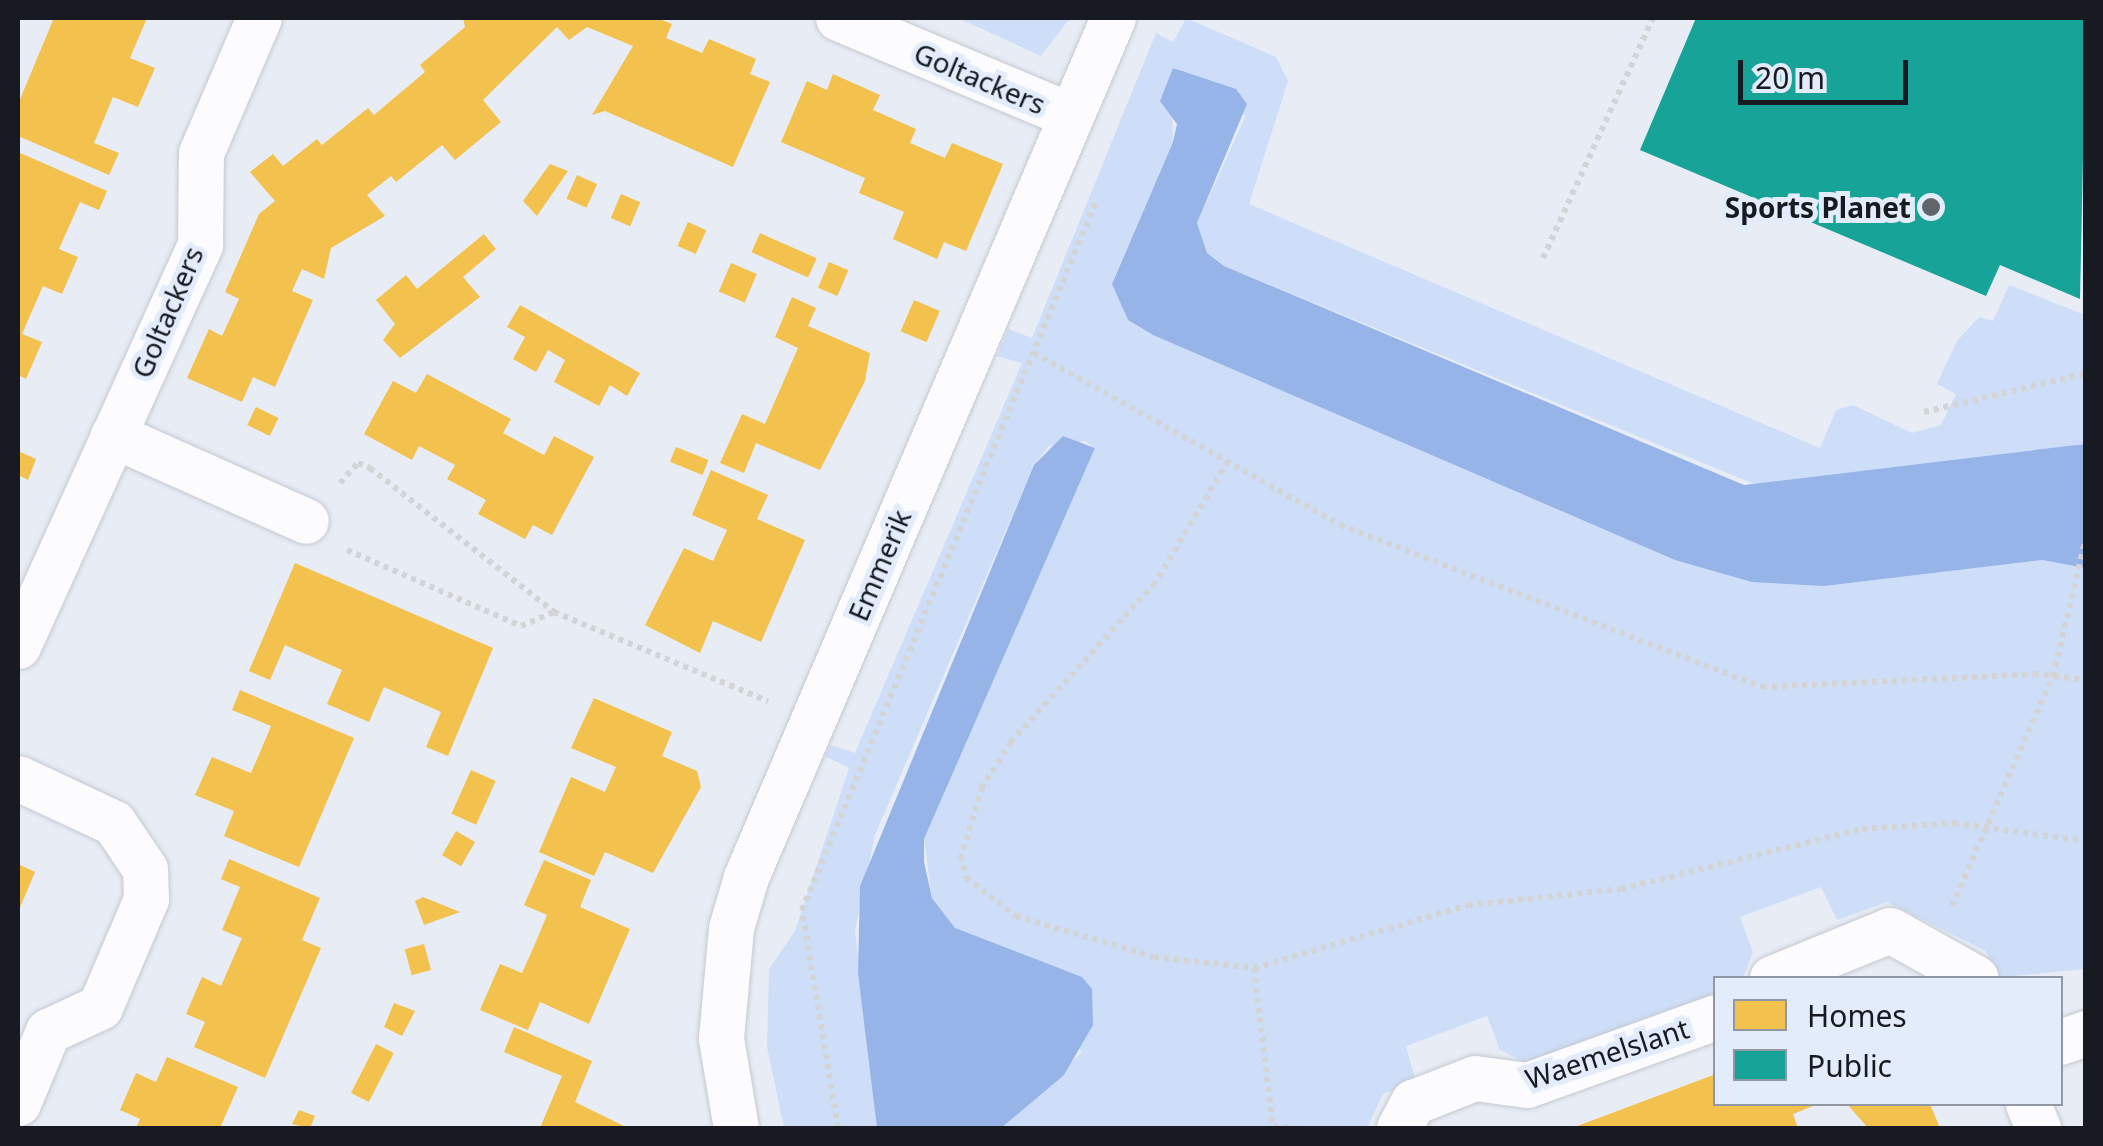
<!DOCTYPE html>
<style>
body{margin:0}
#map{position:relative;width:2103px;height:1146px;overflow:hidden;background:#e8edf5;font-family:"Noto Sans",sans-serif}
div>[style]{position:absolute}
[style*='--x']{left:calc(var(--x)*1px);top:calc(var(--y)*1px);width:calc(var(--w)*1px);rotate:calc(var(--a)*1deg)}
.green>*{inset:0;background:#cedef9}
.water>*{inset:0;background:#96b4e7}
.homes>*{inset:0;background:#f2c14e;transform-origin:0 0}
.public>*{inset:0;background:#17a398}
.path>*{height:6px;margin-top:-3px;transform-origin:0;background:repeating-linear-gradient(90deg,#d2d4d6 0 5px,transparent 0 10px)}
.roads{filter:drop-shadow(0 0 2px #c5c9d0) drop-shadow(0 0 2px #c5c9d0)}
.minor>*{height:45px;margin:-22.5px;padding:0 22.5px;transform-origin:22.5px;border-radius:22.5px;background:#fcfcfe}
.dots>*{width:28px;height:28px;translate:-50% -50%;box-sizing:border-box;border:5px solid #e2ecfb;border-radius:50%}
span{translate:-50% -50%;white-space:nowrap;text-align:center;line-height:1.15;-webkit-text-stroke:10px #e2ecfb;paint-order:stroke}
.street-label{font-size:28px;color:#171a20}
.poi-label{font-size:28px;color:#171a20;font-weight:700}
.right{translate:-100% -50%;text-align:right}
.frame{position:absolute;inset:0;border:20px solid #171a20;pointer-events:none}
.legend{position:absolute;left:1713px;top:976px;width:350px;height:130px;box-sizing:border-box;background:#e2ecfb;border:2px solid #9198a3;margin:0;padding:12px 18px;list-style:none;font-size:30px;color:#171a20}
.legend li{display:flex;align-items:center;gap:20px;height:50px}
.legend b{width:50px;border:2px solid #9198a3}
.scale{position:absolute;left:1738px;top:60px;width:170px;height:45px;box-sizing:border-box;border:5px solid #171a20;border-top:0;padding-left:12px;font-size:30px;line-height:35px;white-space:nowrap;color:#171a20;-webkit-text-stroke:8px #e2ecfb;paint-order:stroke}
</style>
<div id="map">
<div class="green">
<i style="clip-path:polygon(958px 18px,1070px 18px,1041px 56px)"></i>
<i style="clip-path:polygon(1186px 18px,1276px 57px,1288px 81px,1249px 204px,1820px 448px,1836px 410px,1853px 405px,1912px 433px,1941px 425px,1956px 394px,1937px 384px,1957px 341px,1979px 317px,1993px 321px,2009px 285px,2085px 315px,2085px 444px,1766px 489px,1224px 266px,1207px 253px,1197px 223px,1246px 115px,1172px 111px,1173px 142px,1112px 283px,1128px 320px,1153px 335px,1675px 560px,1824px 586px,2042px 560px,2085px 568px,2085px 969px,1995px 978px,1986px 951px,1887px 902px,1837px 920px,1821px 887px,1740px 917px,1753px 952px,1743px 978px,1716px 978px,1715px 994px,1529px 1064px,1500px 1050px,1487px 1016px,1406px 1046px,1416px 1082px,1383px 1094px,1367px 1128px,1001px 1128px,1082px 1052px,987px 942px,955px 928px,932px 898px,924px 839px,1095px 448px,1085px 441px,1049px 446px,1034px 465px,875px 835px,855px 930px,877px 1128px,784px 1128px,767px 1047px,769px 969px,795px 931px,849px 768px,825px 756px,830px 745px,855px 753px,1022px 363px,997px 356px,1008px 329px,1032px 338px,1156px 33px,1173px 42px)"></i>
</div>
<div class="water">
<i style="clip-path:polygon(1173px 68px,1236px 89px,1247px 104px,1197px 223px,1207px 253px,1224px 266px,1744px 485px,2085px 444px,2085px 568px,2042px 560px,1824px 586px,1752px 582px,1675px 560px,1153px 335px,1128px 320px,1112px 284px,1173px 142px,1177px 124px,1160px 101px)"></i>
<i style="clip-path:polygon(1063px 436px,1095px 448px,924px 839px,924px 862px,932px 898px,955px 928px,1082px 977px,1092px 989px,1093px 1025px,1064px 1075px,1001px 1128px,877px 1128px,858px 973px,860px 886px,1034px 465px)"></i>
</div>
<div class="homes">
<i style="clip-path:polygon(54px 18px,147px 18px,130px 58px,155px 68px,138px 107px,113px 97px,94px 143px,119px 153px,109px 175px,18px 136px,18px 104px)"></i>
<i style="clip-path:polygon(463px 18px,657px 18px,672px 24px,666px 38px,702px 53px,709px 39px,756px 59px,750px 74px,770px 82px,733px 167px,605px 111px,592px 115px,633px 46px,587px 27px,569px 40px,557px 27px,483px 100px,501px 122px,455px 160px,442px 145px,396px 182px,391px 176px,367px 195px,385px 216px,331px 248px,324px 279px,302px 269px,292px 291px,313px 300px,275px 387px,253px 377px,242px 402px,187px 378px,209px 329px,222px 336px,239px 299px,225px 292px,259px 214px,275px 201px,250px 172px,273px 154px,283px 166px,317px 139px,322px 145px,368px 108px,374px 115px,425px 72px,420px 65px,465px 27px)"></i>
<i style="clip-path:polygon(833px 74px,880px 95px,873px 110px,916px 129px,910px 143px,945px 158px,952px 143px,1003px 164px,966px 251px,944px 242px,937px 259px,893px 239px,904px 212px,859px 193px,865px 178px,781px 142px,807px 81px,827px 90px)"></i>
<i style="clip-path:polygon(18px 152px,107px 191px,99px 210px,80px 202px,59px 249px,78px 257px,62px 294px,43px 286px,22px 334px,42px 342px,26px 379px,18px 375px)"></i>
<i style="clip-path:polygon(550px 164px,568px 171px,537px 216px,523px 201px)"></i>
<i style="left:577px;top:175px;width:22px;height:26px;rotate:24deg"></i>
<i style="left:621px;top:194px;width:21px;height:26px;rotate:23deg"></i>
<i style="left:688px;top:222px;width:20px;height:26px;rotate:24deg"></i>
<i style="left:760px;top:233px;width:62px;height:21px;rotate:24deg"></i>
<i style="clip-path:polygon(484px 234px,496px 249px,463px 277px,480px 297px,400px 358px,383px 340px,395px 324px,376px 300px,406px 275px,417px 289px)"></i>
<i style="left:829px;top:262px;width:21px;height:28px;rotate:23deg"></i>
<i style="left:731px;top:263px;width:28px;height:31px;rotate:23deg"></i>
<i style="clip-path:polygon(792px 297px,816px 308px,808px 326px,870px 353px,865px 381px,820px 470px,756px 443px,744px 473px,720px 463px,742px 414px,765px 424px,798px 348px,775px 337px)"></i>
<i style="left:914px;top:300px;width:28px;height:34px;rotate:23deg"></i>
<i style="clip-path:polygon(520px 305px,640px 373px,627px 396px,610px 385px,599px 406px,554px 382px,565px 360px,548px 350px,536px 372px,513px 359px,525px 337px,507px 327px)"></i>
<i style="clip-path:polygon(427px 374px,511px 419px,503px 433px,544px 455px,554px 436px,594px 457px,552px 535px,533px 525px,525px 539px,478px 514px,486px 500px,447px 479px,455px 465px,419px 446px,412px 460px,364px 434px,393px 381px,416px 393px)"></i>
<i style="left:256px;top:407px;width:25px;height:20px;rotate:26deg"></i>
<i style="left:676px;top:447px;width:35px;height:16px;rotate:22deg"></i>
<i style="clip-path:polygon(18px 451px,36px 459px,28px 480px,18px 475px)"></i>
<i style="clip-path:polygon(711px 470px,768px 495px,757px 519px,805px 540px,761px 642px,713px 621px,700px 653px,645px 625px,684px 548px,713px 561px,727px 530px,692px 515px)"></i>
<i style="clip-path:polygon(295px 563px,493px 648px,448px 756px,426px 747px,441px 712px,384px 687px,369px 722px,327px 704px,342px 670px,285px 645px,270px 680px,249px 671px)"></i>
<i style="clip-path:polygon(240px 690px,354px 738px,299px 867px,224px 836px,234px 811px,195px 795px,212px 757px,251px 773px,261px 750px,271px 726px,232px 710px)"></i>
<i style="clip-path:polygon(594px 698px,672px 732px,662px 756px,697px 771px,701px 787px,653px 873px,605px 852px,594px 876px,539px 852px,571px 777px,605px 792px,616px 767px,571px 748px)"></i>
<i style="left:471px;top:770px;width:27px;height:48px;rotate:24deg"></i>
<i style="left:456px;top:831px;width:22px;height:28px;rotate:30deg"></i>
<i style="clip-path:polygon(229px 859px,320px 898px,302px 940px,321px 948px,265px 1078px,194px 1047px,205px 1022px,186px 1014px,202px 977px,221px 986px,242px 938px,222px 930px,240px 887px,221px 879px)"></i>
<i style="clip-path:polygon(544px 860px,591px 880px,580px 907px,630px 929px,589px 1024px,540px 1002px,528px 1030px,480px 1010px,500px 964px,522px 973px,535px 944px,547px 915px,524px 905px)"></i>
<i style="clip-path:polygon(18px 864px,35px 872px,18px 912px)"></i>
<i style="clip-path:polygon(423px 897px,460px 912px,424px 925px,415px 901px)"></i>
<i style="left:424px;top:944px;width:27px;height:20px;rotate:75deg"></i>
<i style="clip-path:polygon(394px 1003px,415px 1011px,402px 1036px,384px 1027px)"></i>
<i style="clip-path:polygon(514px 1027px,592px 1061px,575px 1102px,628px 1128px,540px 1128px,562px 1076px,504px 1052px)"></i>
<i style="left:376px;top:1044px;width:20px;height:55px;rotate:27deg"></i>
<i style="clip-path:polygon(167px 1057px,238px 1087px,220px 1128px,136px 1128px,140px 1119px,120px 1110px,136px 1073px,156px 1082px)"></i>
<i style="clip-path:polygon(1716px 1074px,1716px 1104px,1818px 1104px,1793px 1114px,1798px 1128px,1572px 1128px)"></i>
<i style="clip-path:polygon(1847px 1104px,1930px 1104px,1940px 1128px,1868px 1128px)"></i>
<i style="clip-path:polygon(299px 1110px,315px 1116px,310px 1128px,292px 1124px)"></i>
</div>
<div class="public">
<i style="clip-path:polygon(1696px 18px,2086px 18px,2080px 299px,2000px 265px,1986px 296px,1640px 150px)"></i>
</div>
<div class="path">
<i style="--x:1543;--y:258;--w:264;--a:-65.4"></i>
<i style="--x:1034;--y:353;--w:351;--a:29.3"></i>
<i style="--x:1340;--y:525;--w:452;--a:21"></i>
<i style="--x:1762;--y:687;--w:272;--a:-2.7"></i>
<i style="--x:2034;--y:674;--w:52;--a:6.6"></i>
<i style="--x:1924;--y:412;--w:167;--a:-13.5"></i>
<i style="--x:1228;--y:461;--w:142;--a:120.9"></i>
<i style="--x:1155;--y:583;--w:215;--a:132.2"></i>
<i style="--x:1011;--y:742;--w:54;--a:122.8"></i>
<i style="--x:982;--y:787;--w:72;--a:106.9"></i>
<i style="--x:961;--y:856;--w:23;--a:77"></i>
<i style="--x:966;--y:878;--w:63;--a:37.2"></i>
<i style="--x:1016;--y:916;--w:144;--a:16.5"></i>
<i style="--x:1154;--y:957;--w:101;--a:6.3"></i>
<i style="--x:1254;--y:968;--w:223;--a:-16.4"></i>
<i style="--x:1468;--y:905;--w:154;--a:-6"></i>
<i style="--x:1621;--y:889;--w:248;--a:-14"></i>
<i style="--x:1862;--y:829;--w:92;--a:-3.7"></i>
<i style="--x:1954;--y:823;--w:133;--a:7.8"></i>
<i style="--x:340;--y:483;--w:27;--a:-48"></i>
<i style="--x:358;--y:463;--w:13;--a:23"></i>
<i style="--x:370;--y:468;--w:234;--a:38"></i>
<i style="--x:347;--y:550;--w:190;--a:23.6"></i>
<i style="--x:521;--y:626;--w:36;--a:-23"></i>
<i style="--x:554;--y:612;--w:232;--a:22.6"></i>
<i style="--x:1952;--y:906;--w:251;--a:-66.3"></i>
<i style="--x:2053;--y:676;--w:142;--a:-76.6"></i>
<i style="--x:1254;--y:968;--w:161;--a:83.2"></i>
<i style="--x:1273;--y:1126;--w:25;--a:5"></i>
<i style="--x:838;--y:1128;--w:221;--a:-99.4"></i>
<i style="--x:802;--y:910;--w:770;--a:-67.47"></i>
</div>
<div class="roads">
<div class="minor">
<i style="--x:838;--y:18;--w:248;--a:22.7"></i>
<i style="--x:113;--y:435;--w:211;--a:24"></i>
<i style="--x:18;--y:646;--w:441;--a:-65.6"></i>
<i style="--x:200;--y:244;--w:91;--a:-89.4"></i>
<i style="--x:201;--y:153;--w:147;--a:-66.8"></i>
<i style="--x:18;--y:778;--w:106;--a:25.1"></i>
<i style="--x:114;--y:823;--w:55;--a:56"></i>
<i style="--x:145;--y:869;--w:30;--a:88"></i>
<i style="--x:146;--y:899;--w:117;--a:113.1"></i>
<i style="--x:100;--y:1007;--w:57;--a:155.2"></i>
<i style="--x:48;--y:1031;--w:78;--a:112.6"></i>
<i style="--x:1772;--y:978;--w:127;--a:-22.1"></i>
<i style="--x:1890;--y:930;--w:98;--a:29.2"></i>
<i style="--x:2060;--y:1042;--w:28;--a:-19"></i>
<i style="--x:2028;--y:1104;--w:26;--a:67"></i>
<i style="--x:736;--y:1128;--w:91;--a:-99.5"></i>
<i style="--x:721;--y:1038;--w:110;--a:-84.8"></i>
<i style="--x:731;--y:928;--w:53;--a:-73.6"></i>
<i style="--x:746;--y:877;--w:934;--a:-66.87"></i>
<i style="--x:1399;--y:1128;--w:30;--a:-62"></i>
<i style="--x:1413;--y:1102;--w:66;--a:-21.2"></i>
<i style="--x:1475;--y:1078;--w:52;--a:7.7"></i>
<i style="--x:1527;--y:1085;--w:201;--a:-19.8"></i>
</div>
</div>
<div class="dots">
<i style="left:1931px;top:207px;background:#60646b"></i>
</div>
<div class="street-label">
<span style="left:980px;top:78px;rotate:23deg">Goltackers</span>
<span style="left:167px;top:312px;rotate:-67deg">Goltackers</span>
<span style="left:879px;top:565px;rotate:-67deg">Emmerik</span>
<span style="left:1607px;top:1053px;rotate:-18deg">Waemelslant</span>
</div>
<div class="poi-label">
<span class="right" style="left:1911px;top:207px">Sports Planet</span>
</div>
<div class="frame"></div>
<ul class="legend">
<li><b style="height:28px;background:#f2c14e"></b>Homes</li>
<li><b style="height:28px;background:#17a398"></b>Public</li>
</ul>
<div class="scale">20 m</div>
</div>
